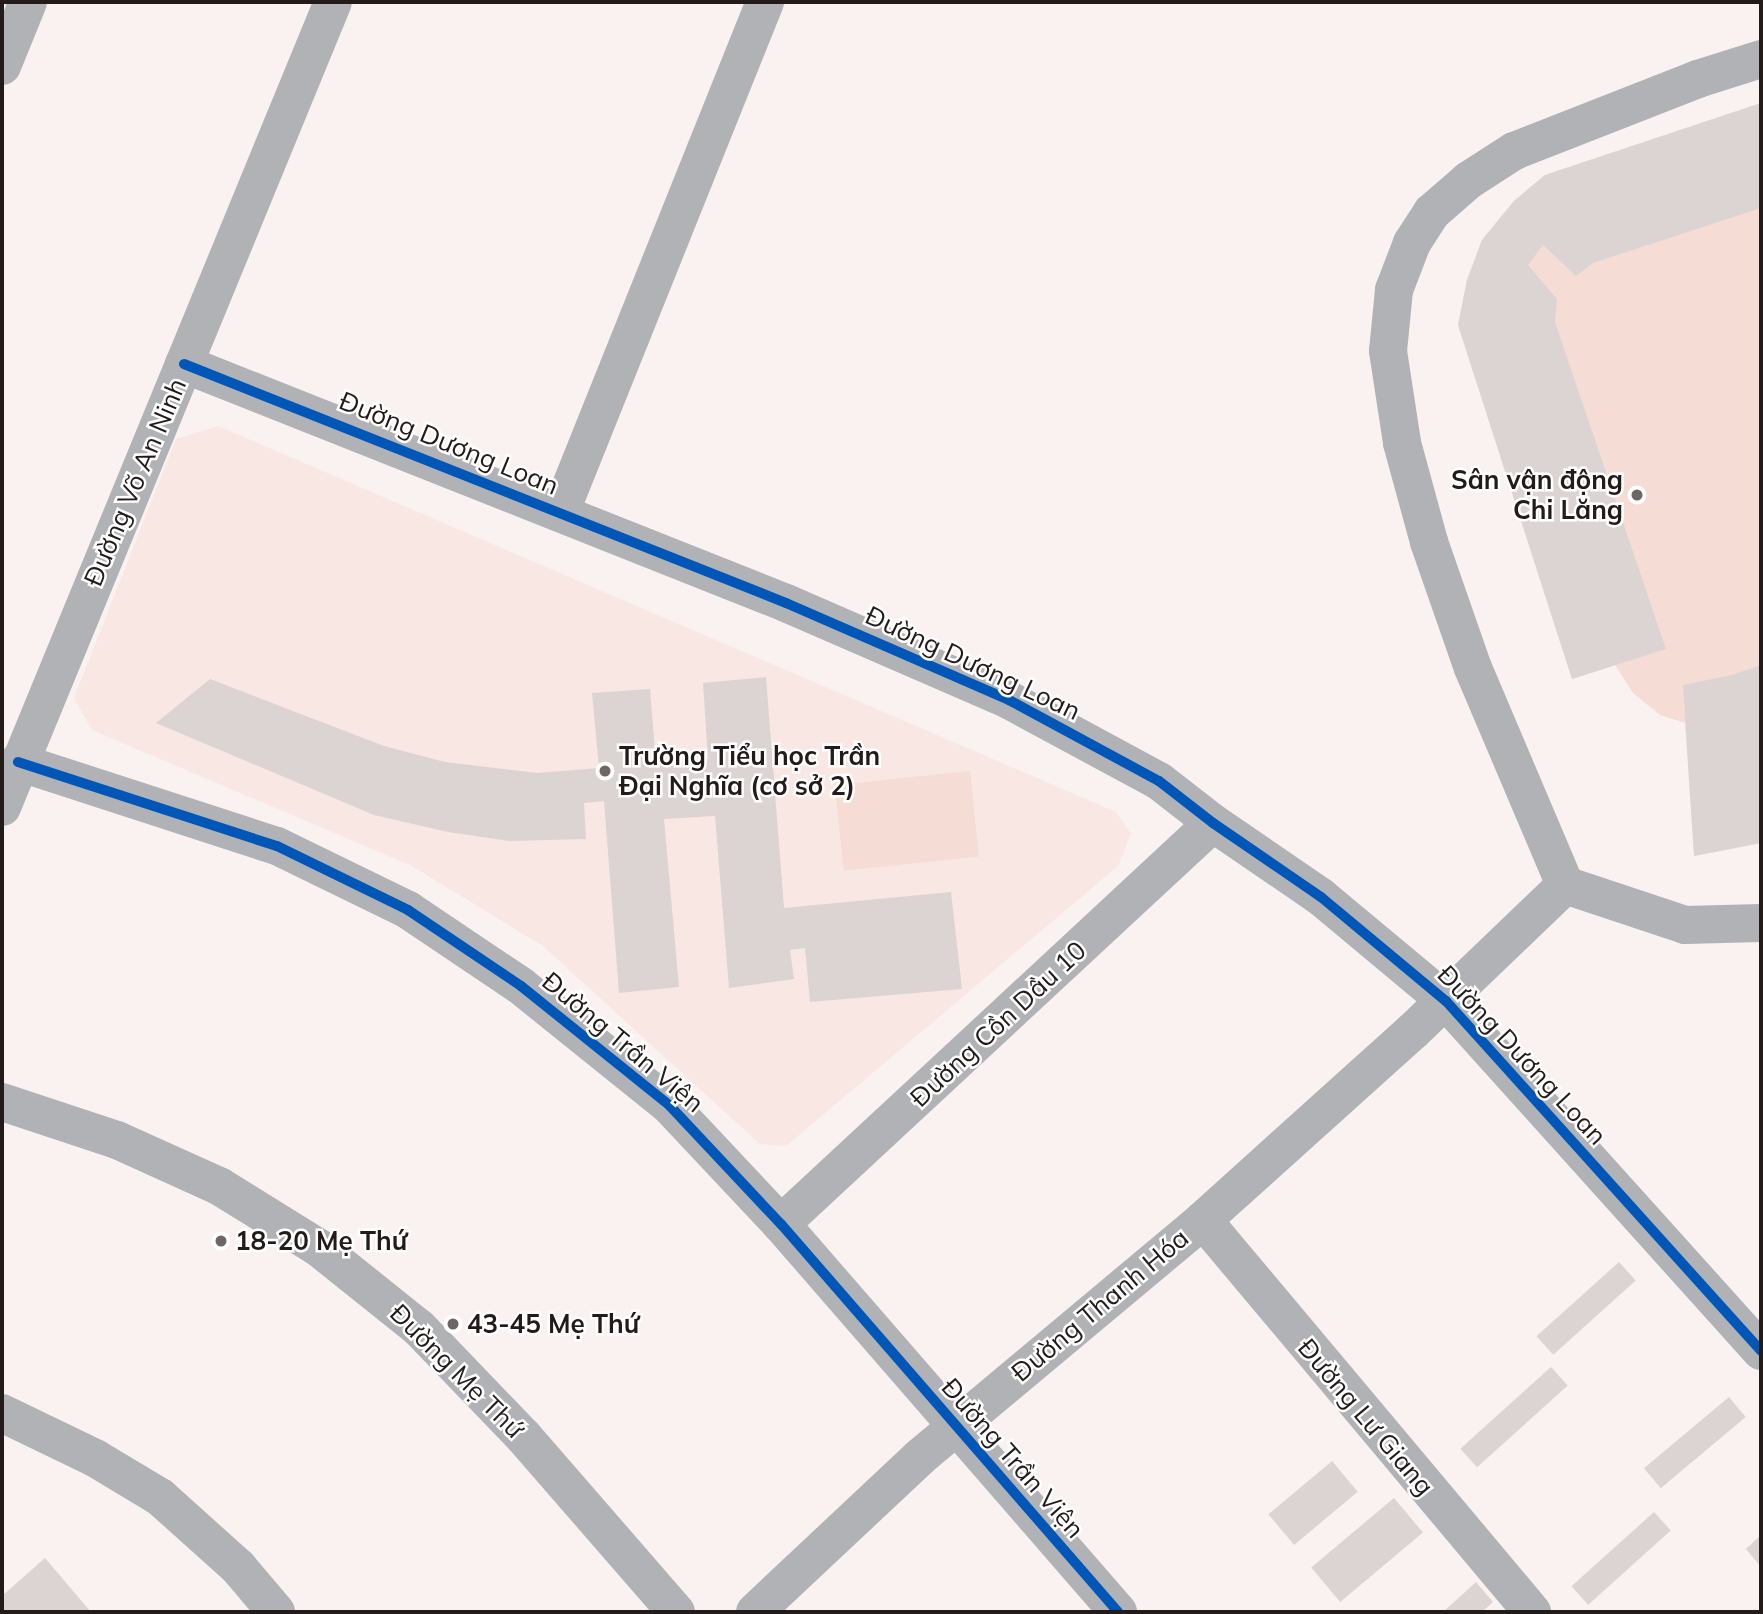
<!DOCTYPE html>
<meta charset="utf-8">
<style>
body{margin:0}
#map{position:relative;width:1763px;height:1614px;overflow:hidden;background:#f9f2f0;font-family:Mulish,sans-serif}
div>[style]{position:absolute}
[style*='--x']{left:calc(var(--x)*1px);top:calc(var(--y)*1px);width:calc(var(--w)*1px);rotate:calc(var(--a)*1deg)}
.built>*{inset:0;background:#f8e7e2}
.green>*{inset:0;background:#f5ddd6;transform-origin:0 0}
.building>*{inset:0;background:#dcd4d2;transform-origin:0 0}
.minor>*{height:38px;margin:-19px;padding:0 19px;transform-origin:19px;border-radius:19px;background:#b0b2b6}
.tertiary>*{height:38px;margin:-19px;padding:0 19px;transform-origin:19px;border-radius:19px;background:#b0b2b6}
.cycleway>*{height:10px;margin:-5px;padding:0 5px;transform-origin:5px;border-radius:5px;background:#0057b8}
.dots>*{width:19px;height:19px;translate:-50% -50%;box-sizing:border-box;border:4px solid #fff;border-radius:50%}
span{translate:-50% -50%;white-space:nowrap;text-align:center;line-height:1.15;-webkit-text-stroke:5px #fff;paint-order:stroke}
.street-label{font-size:26px;color:#231b19}
.poi-label{font-size:26px;color:#231b19;font-weight:700}
.right{translate:-100% -50%;text-align:right}
.left{translate:0 -50%;text-align:left}
.frame{position:absolute;inset:0;border:4px solid #231b19;pointer-events:none}
</style>
<div id="map">
<div class="built">
<i style="clip-path:polygon(218px 426px,1116px 812px,1131px 834px,1118px 866px,786px 1146px,760px 1144px,543px 946px,412px 866px,92px 730px,74px 698px,176px 439px)"></i>
</div>
<div class="green">
<i style="clip-path:polygon(1761px 103px,1761px 843px,1694px 856px,1685px 723px,1660px 715px,1633px 693px,1615px 665px,1572px 679px,1458px 325px,1467px 280px,1482px 240px,1514px 201px,1545px 175px)"></i>
<i style="left:970px;top:771px;width:86px;height:136px;rotate:84deg"></i>
</div>
<div class="building">
<i style="clip-path:polygon(1761px 103px,1761px 208px,1593px 263px,1576px 276px,1543px 245px,1528px 265px,1557px 299px,1555px 322px,1666px 649px,1572px 679px,1458px 325px,1467px 280px,1482px 240px,1514px 201px,1545px 175px)"></i>
<i style="clip-path:polygon(1761px 665px,1761px 843px,1694px 856px,1683px 685px,1732px 675px)"></i>
<i style="clip-path:polygon(766px 677px,784px 908px,951px 892px,962px 989px,810px 1002px,805px 948px,790px 950px,794px 979px,729px 988px,715px 816px,664px 819px,679px 987px,619px 993px,604px 801px,584px 803px,586px 839px,509px 841px,448px 832px,374px 815px,156px 723px,210px 679px,384px 746px,445px 762px,537px 773px,599px 768px,592px 693px,650px 689px,656px 764px,708px 759px,703px 683px)"></i>
<i style="left:1619px;top:1262px;width:25px;height:111px;rotate:48deg"></i>
<i style="left:1551px;top:1367px;width:25px;height:122px;rotate:48deg"></i>
<i style="left:1729px;top:1397px;width:26px;height:111px;rotate:50deg"></i>
<i style="left:1332px;top:1461px;width:40px;height:83px;rotate:50deg"></i>
<i style="left:1394px;top:1498px;width:45px;height:108px;rotate:50deg"></i>
<i style="left:1654px;top:1512px;width:25px;height:111px;rotate:48deg"></i>
<i style="clip-path:polygon(1761px 1535px,1761px 1567px,1746px 1549px)"></i>
<i style="clip-path:polygon(45px 1558px,91px 1612px,2px 1612px,2px 1596px)"></i>
<i style="clip-path:polygon(1476px 1582px,1493px 1602px,1482px 1612px,1443px 1612px)"></i>
</div>
<div class="minor">
<i style="--x:1761;--y:59;--w:66;--a:162.4"></i>
<i style="--x:1698;--y:79;--w:198;--a:158.6"></i>
<i style="--x:1514;--y:151;--w:54;--a:147.2"></i>
<i style="--x:1469;--y:180;--w:49;--a:139.1"></i>
<i style="--x:1432;--y:212;--w:37;--a:123"></i>
<i style="--x:1412;--y:243;--w:50;--a:111"></i>
<i style="--x:1394;--y:290;--w:61;--a:95.6"></i>
<i style="--x:1388;--y:351;--w:93;--a:81.3"></i>
<i style="--x:1402;--y:443;--w:103;--a:74.7"></i>
<i style="--x:1429;--y:542;--w:133;--a:70.8"></i>
<i style="--x:1473;--y:668;--w:236;--a:67"></i>
<i style="--x:1565;--y:885;--w:126;--a:18.4"></i>
<i style="--x:1685;--y:925;--w:76;--a:-1.5"></i>
<i style="--x:2;--y:66;--w:69;--a:-67.9"></i>
<i style="--x:560;--y:513;--w:551;--a:-68.14"></i>
<i style="--x:18;--y:762;--w:272;--a:18"></i>
<i style="--x:277;--y:846;--w:146;--a:26"></i>
<i style="--x:408;--y:910;--w:136;--a:33.9"></i>
<i style="--x:521;--y:986;--w:191;--a:38.8"></i>
<i style="--x:670;--y:1106;--w:162;--a:46.8"></i>
<i style="--x:781;--y:1224;--w:514;--a:49.02"></i>
<i style="--x:1203;--y:1220;--w:512;--a:49.99"></i>
<i style="--x:781;--y:1224;--w:589;--a:-42.87"></i>
<i style="--x:2;--y:1413;--w:103;--a:25.8"></i>
<i style="--x:95;--y:1458;--w:76;--a:31"></i>
<i style="--x:160;--y:1497;--w:105;--a:41.9"></i>
<i style="--x:238;--y:1567;--w:59;--a:49.8"></i>
<i style="--x:755;--y:1612;--w:226;--a:-43.2"></i>
<i style="--x:920;--y:1457;--w:369;--a:-39.9"></i>
<i style="--x:1203;--y:1220;--w:283;--a:-42"></i>
<i style="--x:1413;--y:1031;--w:211;--a:-43.8"></i>
</div>
<div class="tertiary">
<i style="--x:184;--y:364;--w:648;--a:21.65"></i>
<i style="--x:786;--y:603;--w:243;--a:23.5"></i>
<i style="--x:1009;--y:700;--w:170;--a:28.4"></i>
<i style="--x:1159;--y:781;--w:68;--a:37.9"></i>
<i style="--x:1213;--y:823;--w:131;--a:34.4"></i>
<i style="--x:1321;--y:897;--w:163;--a:39.8"></i>
<i style="--x:1446;--y:1001;--w:471;--a:48"></i>
<i style="--x:2;--y:807;--w:870;--a:-67.65"></i>
<i style="--x:2;--y:1102;--w:121;--a:18.3"></i>
<i style="--x:117;--y:1140;--w:112;--a:24.3"></i>
<i style="--x:219;--y:1186;--w:118;--a:31.8"></i>
<i style="--x:319;--y:1248;--w:128;--a:38.7"></i>
<i style="--x:419;--y:1328;--w:150;--a:46.1"></i>
<i style="--x:523;--y:1436;--w:233;--a:49"></i>
</div>
<div class="cycleway">
<i style="--x:184;--y:364;--w:648;--a:21.65"></i>
<i style="--x:786;--y:603;--w:243;--a:23.5"></i>
<i style="--x:1009;--y:700;--w:170;--a:28.4"></i>
<i style="--x:1159;--y:781;--w:68;--a:37.9"></i>
<i style="--x:1213;--y:823;--w:131;--a:34.4"></i>
<i style="--x:1321;--y:897;--w:163;--a:39.8"></i>
<i style="--x:1446;--y:1001;--w:471;--a:48"></i>
<i style="--x:18;--y:762;--w:272;--a:18"></i>
<i style="--x:277;--y:846;--w:146;--a:26"></i>
<i style="--x:408;--y:910;--w:136;--a:33.9"></i>
<i style="--x:521;--y:986;--w:191;--a:38.8"></i>
<i style="--x:670;--y:1106;--w:162;--a:46.8"></i>
<i style="--x:781;--y:1224;--w:514;--a:49.02"></i>
</div>
<div class="dots">
<i style="left:1637px;top:495px;background:#6e6664"></i>
<i style="left:605px;top:771px;background:#6e6664"></i>
<i style="left:221px;top:1241px;background:#6e6664"></i>
<i style="left:453px;top:1324px;background:#6e6664"></i>
</div>
<div class="street-label">
<span style="left:449px;top:443px;rotate:22deg">Đường Dương Loan</span>
<span style="left:135px;top:482px;rotate:-67deg">Đường Võ An Ninh</span>
<span style="left:973px;top:663px;rotate:25deg">Đường Dương Loan</span>
<span style="left:998px;top:1024px;rotate:-43deg">Đường Cồn Dầu 10</span>
<span style="left:623px;top:1042px;rotate:40deg">Đường Trần Viện</span>
<span style="left:1522px;top:1055px;rotate:47deg">Đường Dương Loan</span>
<span style="left:1100px;top:1305px;rotate:-40deg">Đường Thanh Hóa</span>
<span style="left:457px;top:1371px;rotate:45deg">Đường Mẹ Thứ</span>
<span style="left:1366px;top:1417px;rotate:50deg">Đường Lư Giang</span>
<span style="left:1013px;top:1458px;rotate:49deg">Đường Trần Viện</span>
</div>
<div class="poi-label">
<span class="right" style="left:1623px;top:495px">Sân vận động<br>Chi Lăng</span>
<span class="left" style="left:619px;top:771px">Trường Tiểu học Trần<br>Đại Nghĩa (cơ sở 2)</span>
<span class="left" style="left:235px;top:1241px">18-20 Mẹ Thứ</span>
<span class="left" style="left:467px;top:1324px">43-45 Mẹ Thứ</span>
</div>
<div class="frame"></div>
</div>
